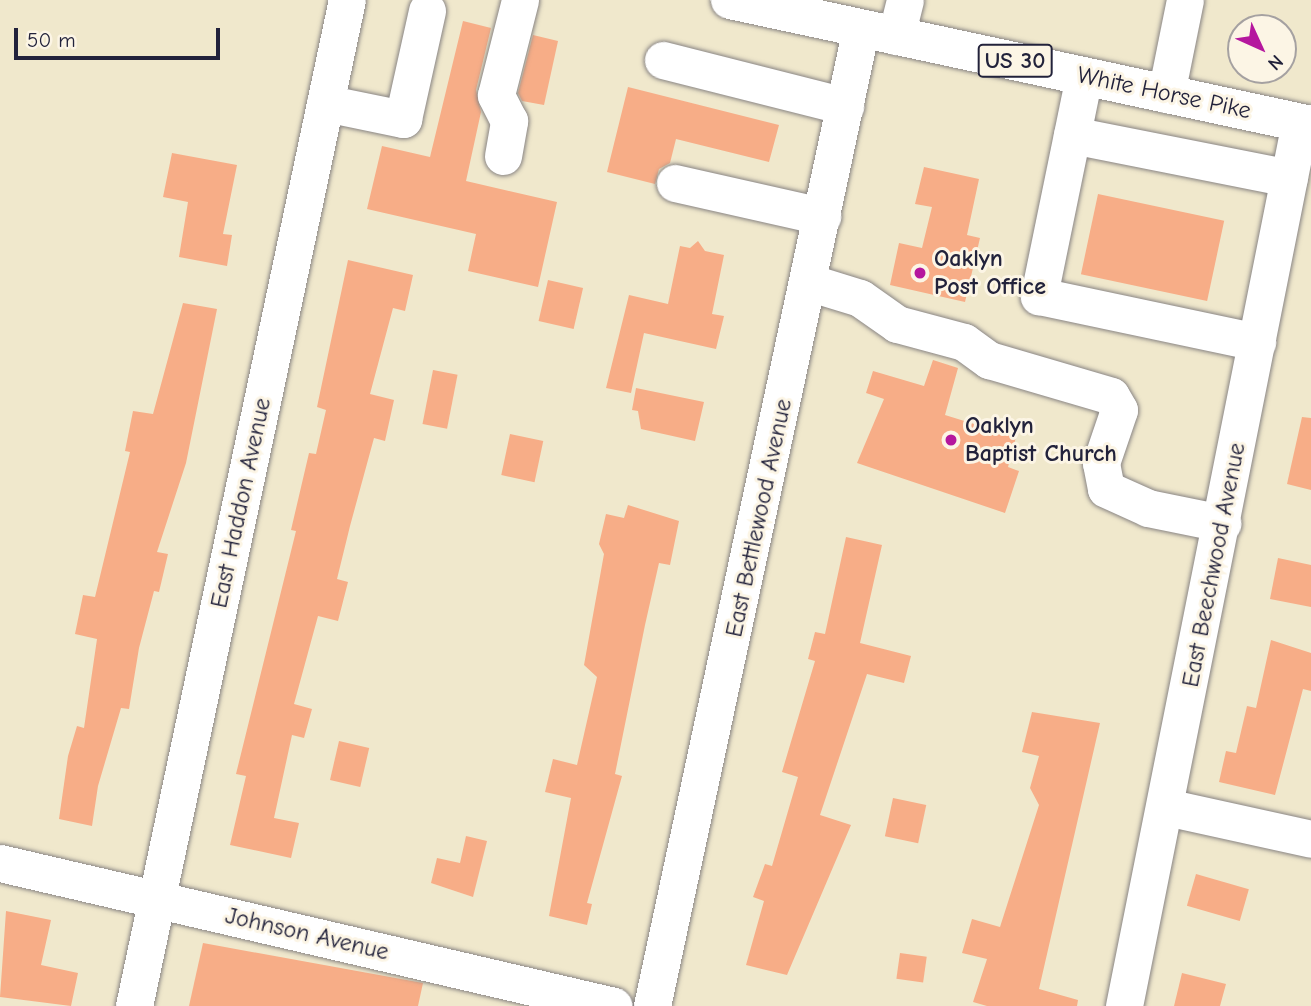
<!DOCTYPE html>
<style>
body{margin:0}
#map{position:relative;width:1311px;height:1006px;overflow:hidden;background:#f0e8cc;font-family:"Comic Neue",sans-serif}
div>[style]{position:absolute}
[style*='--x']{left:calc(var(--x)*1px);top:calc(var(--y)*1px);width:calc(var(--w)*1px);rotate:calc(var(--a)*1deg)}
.building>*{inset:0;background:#f7ad87;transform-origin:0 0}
.roads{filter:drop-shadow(0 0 2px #898584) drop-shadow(0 0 2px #898584)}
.minor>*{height:37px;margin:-18.5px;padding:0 18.5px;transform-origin:18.5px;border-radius:18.5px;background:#fff}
.highway>*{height:38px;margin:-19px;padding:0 19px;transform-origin:19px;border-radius:19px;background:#fff}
.dots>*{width:19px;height:19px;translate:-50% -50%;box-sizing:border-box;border:4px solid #fcf5e5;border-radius:50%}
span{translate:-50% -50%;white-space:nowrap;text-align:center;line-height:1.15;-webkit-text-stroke:6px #fcf5e5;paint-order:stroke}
.shield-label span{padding:2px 5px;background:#fcf5e5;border:2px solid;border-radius:5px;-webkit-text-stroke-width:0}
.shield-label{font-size:23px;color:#22223b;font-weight:700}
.street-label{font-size:24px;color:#22223b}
.poi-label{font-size:24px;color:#22223b;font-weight:700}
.left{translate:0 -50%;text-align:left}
.north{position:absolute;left:1227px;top:14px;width:70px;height:70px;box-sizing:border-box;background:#fcf5e5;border:2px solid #a5a1a1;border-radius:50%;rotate:135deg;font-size:19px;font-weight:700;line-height:28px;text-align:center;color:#22223b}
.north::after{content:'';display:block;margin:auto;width:24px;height:32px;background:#b5179e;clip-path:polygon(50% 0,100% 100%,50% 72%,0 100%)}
.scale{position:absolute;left:14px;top:28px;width:206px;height:32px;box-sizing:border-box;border:4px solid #22223b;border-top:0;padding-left:9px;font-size:21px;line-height:24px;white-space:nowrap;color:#22223b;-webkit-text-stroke:5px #fcf5e5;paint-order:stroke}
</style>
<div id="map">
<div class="building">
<i style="clip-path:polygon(463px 21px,491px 28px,476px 90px,481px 112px,466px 181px,557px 202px,538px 287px,468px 271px,476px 234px,367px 209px,382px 146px,430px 157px)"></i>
<i style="clip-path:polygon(533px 35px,558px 41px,544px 105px,522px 101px,518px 93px)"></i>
<i style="clip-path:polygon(628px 87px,779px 125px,769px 162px,676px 139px,670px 163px,659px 169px,655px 184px,607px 172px)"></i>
<i style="clip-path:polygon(172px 153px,237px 165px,223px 234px,232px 235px,227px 266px,179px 257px,188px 202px,163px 197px)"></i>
<i style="clip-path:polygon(924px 167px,979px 179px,967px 235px,980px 238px,965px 302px,890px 285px,899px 243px,922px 248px,932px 207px,915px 204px)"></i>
<i style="left:1098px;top:194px;width:129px;height:82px;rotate:12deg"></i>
<i style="clip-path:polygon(698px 241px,705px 251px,724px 255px,712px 314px,724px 316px,716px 349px,644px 333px,631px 393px,606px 388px,629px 295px,668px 304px,680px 246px,690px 248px)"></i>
<i style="clip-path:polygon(348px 260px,413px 275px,405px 311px,393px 308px,370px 394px,394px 400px,385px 441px,374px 438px,350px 526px,337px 579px,348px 582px,338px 621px,318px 616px,294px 704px,312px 709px,304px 738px,292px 735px,274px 818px,299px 823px,291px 858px,230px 845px,246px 776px,236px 774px,296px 531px,291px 530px,309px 453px,316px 454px,326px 410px,317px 407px)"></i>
<i style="left:548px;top:280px;width:36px;height:42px;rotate:13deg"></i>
<i style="clip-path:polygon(183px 303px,217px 309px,186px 463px,157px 552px,168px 554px,159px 592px,154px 591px,139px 648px,129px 709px,121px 708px,98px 786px,92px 826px,59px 819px,68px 756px,77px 726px,84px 728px,97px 639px,75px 634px,83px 595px,95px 597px,130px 452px,125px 451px,133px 411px,153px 414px)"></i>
<i style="clip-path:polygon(933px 360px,958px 368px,945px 415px,1016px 437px,1008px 467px,1019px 471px,1005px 513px,857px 463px,884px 399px,866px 393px,873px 371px,924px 386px)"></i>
<i style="left:433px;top:370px;width:25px;height:55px;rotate:11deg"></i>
<i style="clip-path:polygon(636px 388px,704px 402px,695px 441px,641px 429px,638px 411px,632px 410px)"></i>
<i style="clip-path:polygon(1302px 417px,1311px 418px,1311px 490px,1287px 484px)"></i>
<i style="left:510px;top:434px;width:34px;height:42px;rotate:12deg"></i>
<i style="clip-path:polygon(628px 505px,679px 521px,670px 565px,659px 563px,645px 625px,615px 774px,622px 776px,587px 903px,592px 904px,587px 925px,549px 916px,571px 798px,545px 792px,553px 759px,577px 765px,597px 677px,584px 665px,604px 554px,599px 544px,606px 514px,624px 518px)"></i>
<i style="clip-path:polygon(846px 537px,882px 545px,860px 643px,911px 656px,904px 683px,867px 674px,820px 815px,851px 825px,787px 975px,746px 965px,764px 901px,753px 897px,765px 864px,772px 866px,798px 777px,782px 772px,815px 661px,808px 659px,815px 632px,825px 634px)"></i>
<i style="clip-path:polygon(1278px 558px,1311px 565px,1311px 607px,1270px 599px)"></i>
<i style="clip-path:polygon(1271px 640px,1311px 653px,1311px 691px,1303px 689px,1275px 795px,1219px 782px,1226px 751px,1236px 753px,1247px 706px,1256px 708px)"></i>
<i style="clip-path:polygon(1032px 712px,1100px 723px,1039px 989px,1078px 1000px,1077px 1006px,987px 1006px,973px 1002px,987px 959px,962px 953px,972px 919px,1000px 927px,1039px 805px,1030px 788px,1039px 756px,1022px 752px)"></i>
<i style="left:339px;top:741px;width:31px;height:40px;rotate:13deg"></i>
<i style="left:893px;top:798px;width:34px;height:39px;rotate:12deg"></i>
<i style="clip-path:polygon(466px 836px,487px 841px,473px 897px,431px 883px,437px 858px,460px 863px)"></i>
<i style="left:1196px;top:874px;width:55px;height:33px;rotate:16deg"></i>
<i style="clip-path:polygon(6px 911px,51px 920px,41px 965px,78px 973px,71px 1006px,0 997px)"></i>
<i style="clip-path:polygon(203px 943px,423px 983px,418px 1006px,189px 1006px)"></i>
<i style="left:900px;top:953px;width:27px;height:26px;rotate:8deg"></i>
<i style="clip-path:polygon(1182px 973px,1226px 984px,1220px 1006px,1174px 1006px)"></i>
</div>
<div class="roads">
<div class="minor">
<i style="--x:896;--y:36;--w:37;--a:-76"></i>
<i style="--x:663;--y:60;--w:188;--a:14.2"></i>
<i style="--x:1084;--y:76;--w:225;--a:101.6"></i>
<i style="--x:1039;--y:296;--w:223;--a:11.9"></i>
<i style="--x:1166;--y:94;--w:96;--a:-78.6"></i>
<i style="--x:325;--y:103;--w:80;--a:11.6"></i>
<i style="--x:403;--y:119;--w:111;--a:-77.5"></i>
<i style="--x:1072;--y:135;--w:221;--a:11.2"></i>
<i style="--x:503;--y:156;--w:36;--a:-80"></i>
<i style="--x:509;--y:121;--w:29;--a:-117"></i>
<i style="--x:496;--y:95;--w:98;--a:-75.8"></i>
<i style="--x:675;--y:183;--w:151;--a:12.7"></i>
<i style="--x:808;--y:282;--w:54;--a:17.1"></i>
<i style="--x:860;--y:298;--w:45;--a:35.1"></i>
<i style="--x:897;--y:324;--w:69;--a:15"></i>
<i style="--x:964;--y:342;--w:31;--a:36"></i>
<i style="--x:989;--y:360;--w:127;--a:16.4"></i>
<i style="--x:1111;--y:396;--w:16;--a:60"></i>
<i style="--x:1119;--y:410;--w:56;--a:108.8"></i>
<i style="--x:1101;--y:463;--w:26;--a:79"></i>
<i style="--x:1106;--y:489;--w:46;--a:24.3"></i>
<i style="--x:1148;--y:508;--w:76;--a:11.5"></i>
<i style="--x:1166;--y:807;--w:148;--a:12.4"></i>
<i style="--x:0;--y:863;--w:630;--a:13.11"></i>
<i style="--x:134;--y:1006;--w:1028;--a:-78.05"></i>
<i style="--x:652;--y:1006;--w:1000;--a:-77.94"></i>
<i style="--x:1124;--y:1006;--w:901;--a:-78.74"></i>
</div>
<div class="highway">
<i style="--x:730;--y:0;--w:594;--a:12.14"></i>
</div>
</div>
<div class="dots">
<i style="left:920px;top:273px;background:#b5179e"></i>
<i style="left:951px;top:440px;background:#b5179e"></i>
</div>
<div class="shield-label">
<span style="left:1015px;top:61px">US 30</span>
</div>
<div class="street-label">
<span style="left:1164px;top:93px;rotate:12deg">White Horse Pike</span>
<span style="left:241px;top:503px;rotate:-78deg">East Haddon Avenue</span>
<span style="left:759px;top:518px;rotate:-78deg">East Bettlewood Avenue</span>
<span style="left:1214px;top:565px;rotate:-79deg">East Beechwood Avenue</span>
<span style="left:307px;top:934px;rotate:13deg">Johnson Avenue</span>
</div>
<div class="poi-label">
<span class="left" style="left:934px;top:273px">Oaklyn<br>Post Office</span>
<span class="left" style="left:965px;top:440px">Oaklyn<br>Baptist Church</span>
</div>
<div class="north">N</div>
<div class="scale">50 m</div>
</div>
